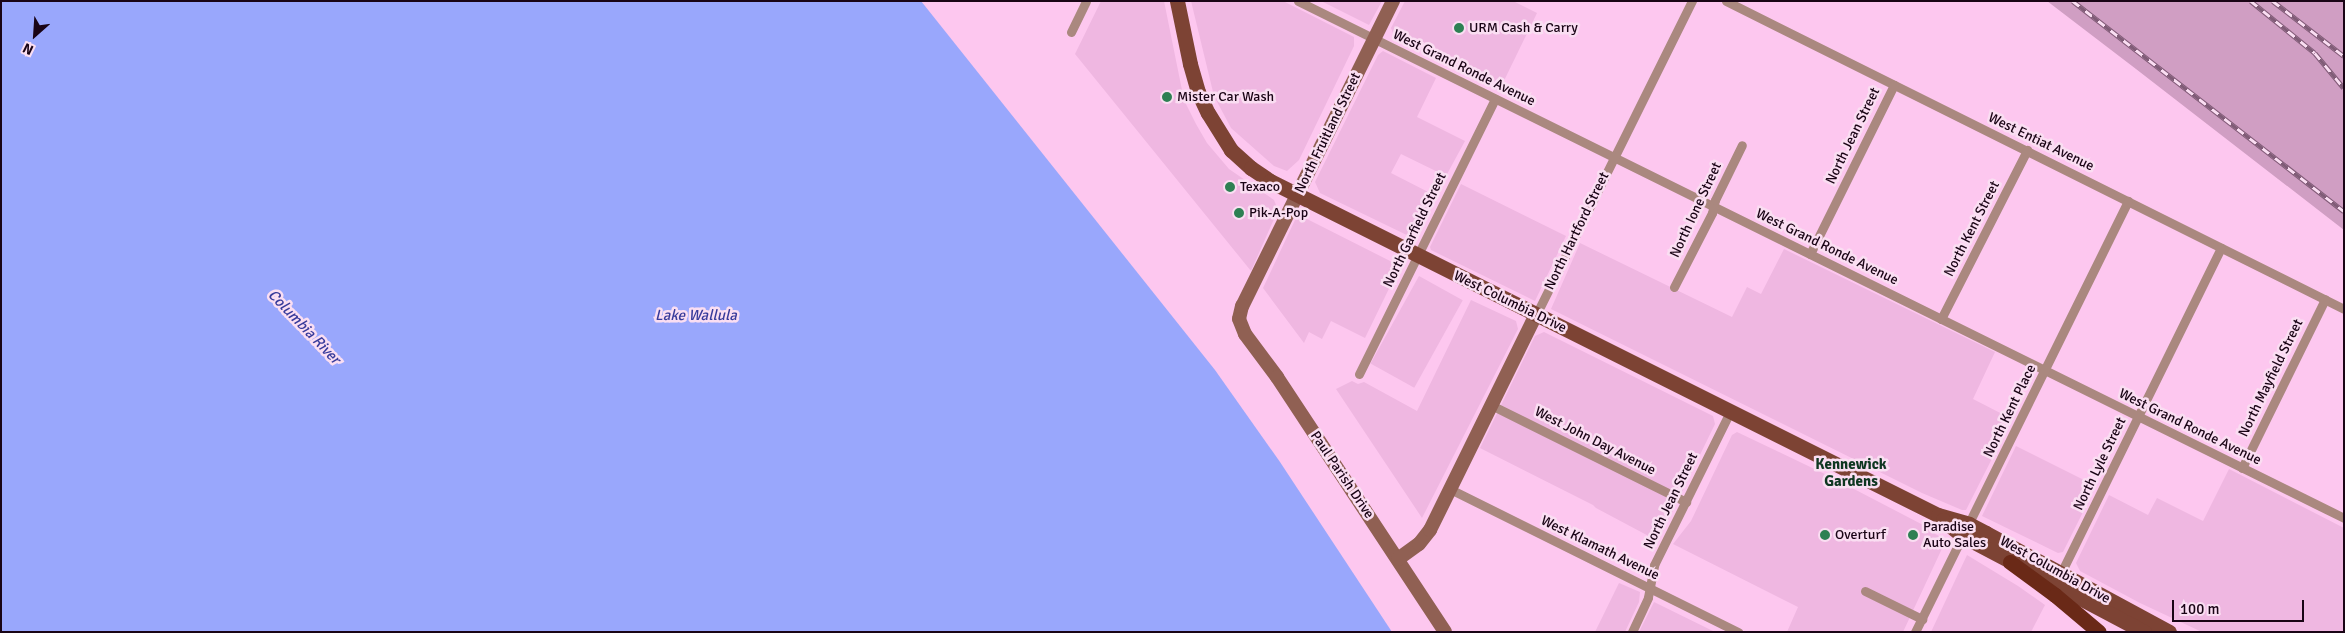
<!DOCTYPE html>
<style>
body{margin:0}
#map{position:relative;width:2345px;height:633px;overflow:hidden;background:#fdc7ef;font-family:Signika,sans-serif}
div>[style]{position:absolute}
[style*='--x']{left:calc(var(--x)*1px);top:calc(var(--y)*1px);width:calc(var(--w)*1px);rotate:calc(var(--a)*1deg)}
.built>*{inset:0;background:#efb7e1;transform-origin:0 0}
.green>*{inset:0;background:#d09ec3}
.water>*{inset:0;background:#99a7fc}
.street>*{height:9px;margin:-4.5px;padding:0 4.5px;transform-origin:4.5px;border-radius:4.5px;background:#aa887f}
.secondary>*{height:14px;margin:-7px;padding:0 7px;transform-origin:7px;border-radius:7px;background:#906053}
.primary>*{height:15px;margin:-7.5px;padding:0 7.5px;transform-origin:7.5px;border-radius:7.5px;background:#7d4334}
.highway>*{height:15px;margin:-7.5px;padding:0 7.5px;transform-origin:7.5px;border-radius:7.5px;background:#6a2917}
.rail>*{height:4.5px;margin-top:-2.25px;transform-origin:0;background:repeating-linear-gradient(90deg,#fadef2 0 8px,#805c77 0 16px);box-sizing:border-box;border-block:1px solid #805c77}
.dots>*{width:14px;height:14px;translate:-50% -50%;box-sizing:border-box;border:2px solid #fadef2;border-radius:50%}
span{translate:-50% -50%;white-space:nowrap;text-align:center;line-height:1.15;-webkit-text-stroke:5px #fadef2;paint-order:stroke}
.poi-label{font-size:14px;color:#190415}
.left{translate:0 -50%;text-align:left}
.street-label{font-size:14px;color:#190415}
.water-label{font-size:15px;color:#383b9b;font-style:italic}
.neighbourhood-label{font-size:15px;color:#0f3721;font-weight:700}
.frame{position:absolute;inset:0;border:2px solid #190415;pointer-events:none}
.north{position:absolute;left:10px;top:10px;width:50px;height:50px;-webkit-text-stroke:4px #fadef2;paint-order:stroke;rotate:206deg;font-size:14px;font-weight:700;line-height:20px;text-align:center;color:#190415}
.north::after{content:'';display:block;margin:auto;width:18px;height:22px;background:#190415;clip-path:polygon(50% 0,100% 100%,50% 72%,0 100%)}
.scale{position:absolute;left:2172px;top:600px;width:132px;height:22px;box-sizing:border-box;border:2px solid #190415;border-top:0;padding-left:6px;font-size:15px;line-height:18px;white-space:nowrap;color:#190415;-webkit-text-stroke:4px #fadef2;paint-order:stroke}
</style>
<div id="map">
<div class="built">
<i style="clip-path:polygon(1101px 1px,1164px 1px,1184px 100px,1196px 124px,1207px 143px,1229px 169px,1274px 200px,1278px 210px,1251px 271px,1075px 54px)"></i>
<i style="clip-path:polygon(1191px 1px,1283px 1px,1354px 37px,1354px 46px,1299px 160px,1287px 171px,1274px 166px,1231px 128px,1214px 96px)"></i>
<i style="clip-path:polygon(1321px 1px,1382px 1px,1369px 25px)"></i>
<i style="clip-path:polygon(1405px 1px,1513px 1px,1537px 13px,1499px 91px,1395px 38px,1391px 28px)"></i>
<i style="clip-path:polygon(1383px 51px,1436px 78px,1417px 117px,1465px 141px,1446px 176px,1401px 154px,1391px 173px,1436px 196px,1415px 239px,1320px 193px,1315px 182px,1378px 55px)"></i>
<i style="clip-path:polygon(1461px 184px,1566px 236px,1535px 301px,1431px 250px,1430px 247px)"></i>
<i style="clip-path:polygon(1305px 218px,1400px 266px,1365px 338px,1331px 321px,1322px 339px,1309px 332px,1304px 343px,1263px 288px,1295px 220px)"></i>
<i style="clip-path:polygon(1580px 243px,1732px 317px,1747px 287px,1761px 294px,1784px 249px,1995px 352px,1973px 399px,2012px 419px,1966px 510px,1962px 510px,1922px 493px,1551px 309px)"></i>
<i style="left:1419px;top:276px;width:50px;height:100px;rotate:29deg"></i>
<i style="clip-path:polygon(1471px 300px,1516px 321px,1518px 329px,1422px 518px,1336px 389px,1352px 381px,1358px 384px,1364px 382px,1417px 411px)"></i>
<i style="clip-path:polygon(1544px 332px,1713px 416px,1715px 424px,1658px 541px,1596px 508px,1593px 505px,1480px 448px,1535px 336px)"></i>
<i style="clip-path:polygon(1737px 432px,1829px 476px,1927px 527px,1930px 531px,1946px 540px,1903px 632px,1787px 632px,1798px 607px,1673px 544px,1691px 521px,1732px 435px)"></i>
<i style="clip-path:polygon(2016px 446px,2096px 486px,2063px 552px,2058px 553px,1982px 516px)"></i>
<i style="clip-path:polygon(2229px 469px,2344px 528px,2344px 632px,2202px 632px,2140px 603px,2080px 571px,2076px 563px,2109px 495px,2148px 515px,2157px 498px,2203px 521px)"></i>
<i style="clip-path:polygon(1967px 555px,2018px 586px,2045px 605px,2031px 632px,1931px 632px)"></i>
<i style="clip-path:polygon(1619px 583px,1640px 592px,1639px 602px,1625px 632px,1595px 632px)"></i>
<i style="clip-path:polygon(1654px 602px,1715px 632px,1639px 632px)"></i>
</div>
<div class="green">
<i style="clip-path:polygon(2047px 1px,2344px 1px,2344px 230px,2136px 69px)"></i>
</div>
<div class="water">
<i style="clip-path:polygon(1px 1px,921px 1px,1215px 370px,1280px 462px,1392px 632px,1px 632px)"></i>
</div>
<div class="street">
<i style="--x:1298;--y:1;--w:1167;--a:26.3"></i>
<i style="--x:1726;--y:1;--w:690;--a:26.49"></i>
<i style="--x:1071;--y:32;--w:34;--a:-64"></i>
<i style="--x:1810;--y:254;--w:189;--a:-63.6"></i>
<i style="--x:1674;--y:287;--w:83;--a:-62.8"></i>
<i style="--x:1712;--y:213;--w:13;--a:-77"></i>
<i style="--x:1715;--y:200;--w:61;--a:-63.9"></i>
<i style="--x:1536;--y:315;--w:351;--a:-63.6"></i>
<i style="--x:1941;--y:319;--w:190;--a:-63"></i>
<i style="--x:1359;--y:374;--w:307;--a:-63.7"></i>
<i style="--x:1491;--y:405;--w:218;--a:26.4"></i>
<i style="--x:2242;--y:468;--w:188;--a:-63.8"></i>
<i style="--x:1450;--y:489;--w:322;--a:26.4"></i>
<i style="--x:2059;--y:577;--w:367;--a:-63.8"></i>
<i style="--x:1865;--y:591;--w:64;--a:26.2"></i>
<i style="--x:1632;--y:632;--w:38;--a:-65"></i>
<i style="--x:1648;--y:597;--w:33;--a:-79"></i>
<i style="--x:1654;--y:565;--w:171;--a:-63.6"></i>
<i style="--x:1915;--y:632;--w:481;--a:-63.7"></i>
</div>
<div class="secondary">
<i style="--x:1393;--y:1;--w:340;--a:116.3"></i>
<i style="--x:1242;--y:306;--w:13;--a:103"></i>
<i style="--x:1239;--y:319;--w:16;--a:68"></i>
<i style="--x:1245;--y:334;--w:54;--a:53.3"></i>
<i style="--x:1277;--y:377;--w:305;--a:56.6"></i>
<i style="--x:1398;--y:559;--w:26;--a:-36"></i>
<i style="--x:1419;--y:544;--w:18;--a:-52"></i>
<i style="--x:1430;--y:530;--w:240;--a:-63.8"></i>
</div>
<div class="primary">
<i style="--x:1177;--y:1;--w:64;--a:78.3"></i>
<i style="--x:1190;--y:64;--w:29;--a:74"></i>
<i style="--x:1198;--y:92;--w:23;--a:65"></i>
<i style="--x:1208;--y:113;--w:44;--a:58.1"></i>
<i style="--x:1231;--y:150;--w:27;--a:42"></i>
<i style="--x:1251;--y:168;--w:23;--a:34"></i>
<i style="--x:1270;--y:181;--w:747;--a:26.57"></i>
<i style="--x:1938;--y:515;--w:32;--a:16"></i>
<i style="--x:1969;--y:524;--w:19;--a:28"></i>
<i style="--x:1986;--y:533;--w:208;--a:28.4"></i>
<i style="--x:1943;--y:520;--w:26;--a:39"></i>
<i style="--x:1963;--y:536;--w:205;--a:27.9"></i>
</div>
<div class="highway">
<i style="--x:2010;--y:562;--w:56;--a:36.3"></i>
<i style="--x:2055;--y:595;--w:57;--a:40.1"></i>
</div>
<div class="rail">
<i style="--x:2073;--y:1;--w:343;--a:37.8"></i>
<i style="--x:2251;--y:1;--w:82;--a:39.1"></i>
<i style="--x:2315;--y:53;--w:45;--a:50.4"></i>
<i style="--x:2273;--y:1;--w:90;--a:37.8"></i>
</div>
<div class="dots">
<i style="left:1459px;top:28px;background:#2d8053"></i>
<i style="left:1167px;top:97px;background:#2d8053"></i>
<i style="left:1230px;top:187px;background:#2d8053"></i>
<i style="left:1239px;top:213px;background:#2d8053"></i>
<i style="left:1825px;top:535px;background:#2d8053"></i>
<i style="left:1913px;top:535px;background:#2d8053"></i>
</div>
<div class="poi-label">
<span class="left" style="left:1469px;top:28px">URM Cash &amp; Carry</span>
<span class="left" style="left:1177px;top:97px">Mister Car Wash</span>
<span class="left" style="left:1240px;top:187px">Texaco</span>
<span class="left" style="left:1249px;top:213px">Pik-A-Pop</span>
<span class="left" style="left:1923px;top:535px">Paradise<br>Auto Sales</span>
<span class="left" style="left:1835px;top:535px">Overturf</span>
</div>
<div class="street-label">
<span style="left:1464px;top:68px;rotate:26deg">West Grand Ronde Avenue</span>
<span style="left:1328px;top:133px;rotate:-64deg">North Fruitland Street</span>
<span style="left:1853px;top:136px;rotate:-64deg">North Jean Street</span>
<span style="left:2041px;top:142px;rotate:26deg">West Entiat Avenue</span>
<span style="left:1696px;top:210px;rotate:-65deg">North Ione Street</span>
<span style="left:1972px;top:229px;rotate:-63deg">North Kent Street</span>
<span style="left:1415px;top:230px;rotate:-64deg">North Garfield Street</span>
<span style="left:1577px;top:231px;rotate:-64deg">North Hartford Street</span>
<span style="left:1827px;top:247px;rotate:26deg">West Grand Ronde Avenue</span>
<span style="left:1510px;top:302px;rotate:26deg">West Columbia Drive</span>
<span style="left:2271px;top:378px;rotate:-64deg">North Mayfield Street</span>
<span style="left:2010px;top:411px;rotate:-64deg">North Kent Place</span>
<span style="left:2190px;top:427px;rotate:26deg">West Grand Ronde Avenue</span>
<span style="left:1595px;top:441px;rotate:27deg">West John Day Avenue</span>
<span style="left:2100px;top:464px;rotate:-64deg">North Lyle Street</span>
<span style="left:1342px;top:475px;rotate:56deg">Paul Parish Drive</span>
<span style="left:1671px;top:501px;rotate:-64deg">North Jean Street</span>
<span style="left:1600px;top:548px;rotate:26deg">West Klamath Avenue</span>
<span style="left:2055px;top:570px;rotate:29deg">West Columbia Drive</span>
</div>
<div class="water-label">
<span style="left:696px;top:316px">Lake Wallula</span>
<span style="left:304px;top:327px;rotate:46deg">Columbia River</span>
</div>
<div class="neighbourhood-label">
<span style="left:1851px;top:473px">Kennewick<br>Gardens</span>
</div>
<div class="frame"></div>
<div class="north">N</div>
<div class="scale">100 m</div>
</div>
